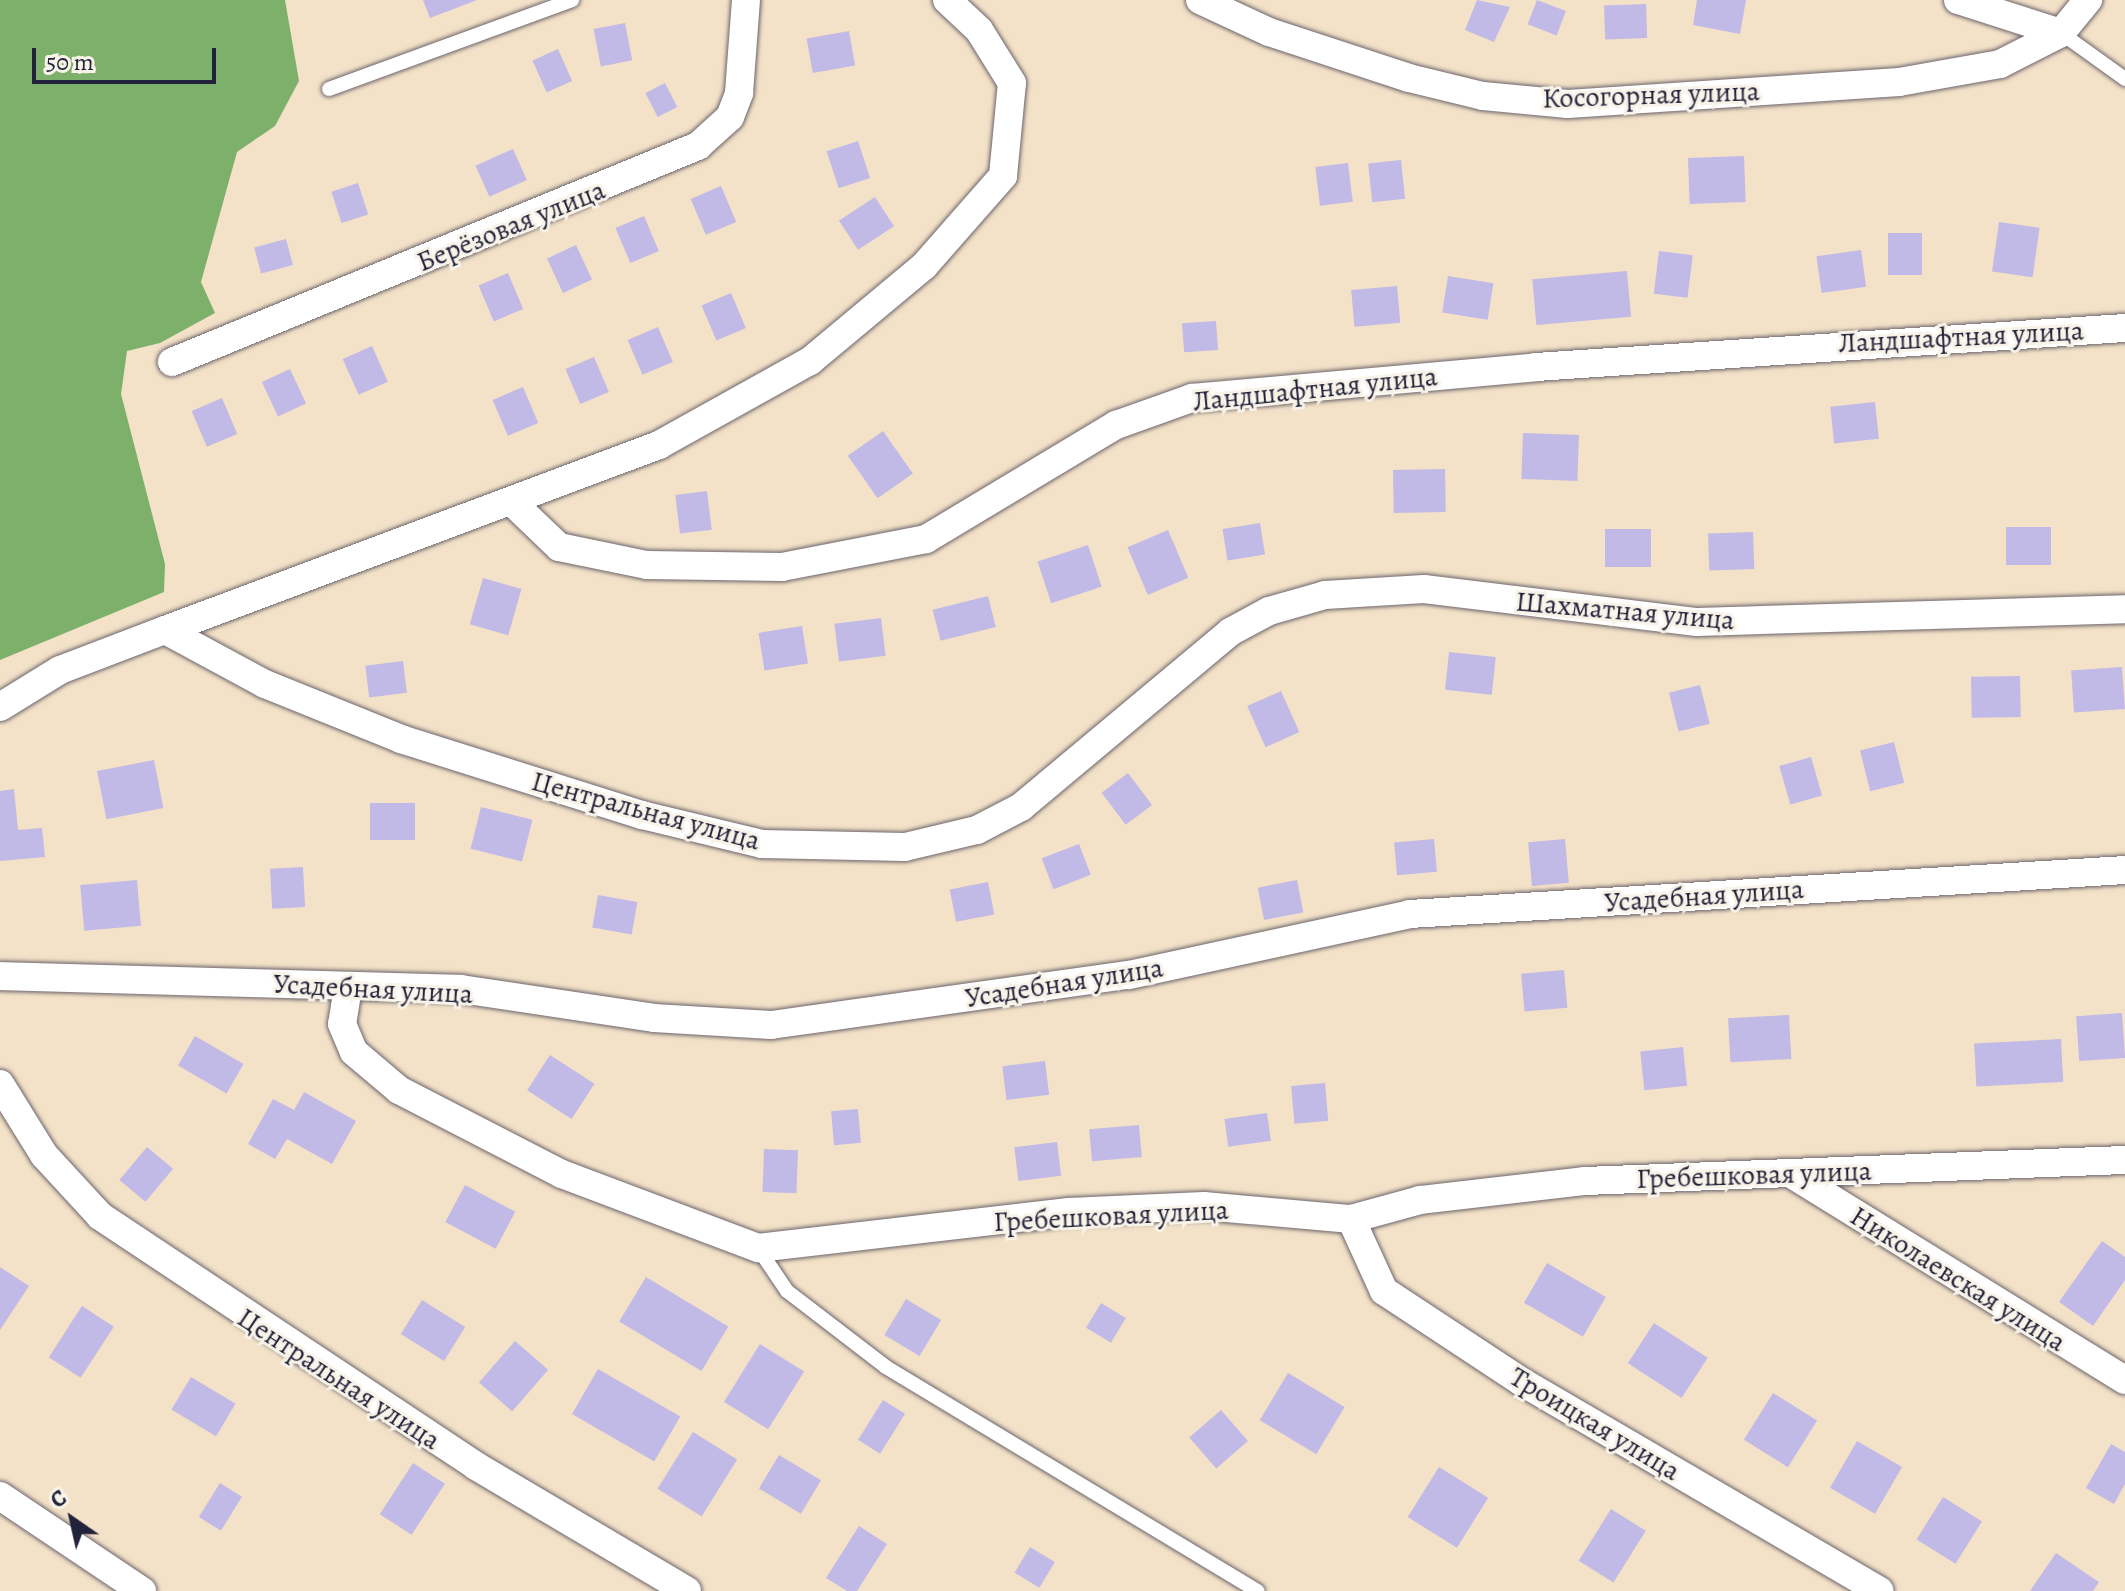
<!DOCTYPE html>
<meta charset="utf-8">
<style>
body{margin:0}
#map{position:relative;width:2125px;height:1591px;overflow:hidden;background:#f4e2c8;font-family:Alegreya,serif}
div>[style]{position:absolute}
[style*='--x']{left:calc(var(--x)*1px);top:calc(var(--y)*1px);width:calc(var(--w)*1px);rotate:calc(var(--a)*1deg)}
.forest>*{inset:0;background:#7cb06b}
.building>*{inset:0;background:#c1b9e6;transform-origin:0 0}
.roads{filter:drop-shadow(0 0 2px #6c656c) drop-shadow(0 0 2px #6c656c)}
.lane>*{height:14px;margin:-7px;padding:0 7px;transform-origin:7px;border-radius:7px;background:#fff}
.street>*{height:28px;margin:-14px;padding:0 14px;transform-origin:14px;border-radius:14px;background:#fff}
span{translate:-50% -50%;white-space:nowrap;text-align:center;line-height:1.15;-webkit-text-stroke:6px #f7f3e8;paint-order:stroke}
.street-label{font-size:28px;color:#22223b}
.north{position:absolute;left:32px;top:1479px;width:80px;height:80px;-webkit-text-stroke:6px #f7f3e8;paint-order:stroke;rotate:326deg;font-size:22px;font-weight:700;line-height:32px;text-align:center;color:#22223b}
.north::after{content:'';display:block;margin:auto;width:28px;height:36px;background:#22223b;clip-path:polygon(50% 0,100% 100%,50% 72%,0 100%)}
.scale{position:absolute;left:32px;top:48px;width:184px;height:36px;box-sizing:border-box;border:4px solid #22223b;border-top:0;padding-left:10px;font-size:24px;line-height:28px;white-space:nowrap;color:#22223b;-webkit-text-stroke:6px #f7f3e8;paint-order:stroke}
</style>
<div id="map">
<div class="forest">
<i style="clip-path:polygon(0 0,285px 0,299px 81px,275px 126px,237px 152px,201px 282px,215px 313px,160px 343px,127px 351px,121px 394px,165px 564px,164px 592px,0 660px)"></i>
</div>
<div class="building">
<i style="clip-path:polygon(423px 0,477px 0,430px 18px)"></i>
<i style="clip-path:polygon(1477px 0,1510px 7px,1494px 42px,1465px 30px)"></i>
<i style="left:1537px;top:0;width:31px;height:26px;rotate:21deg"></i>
<i style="clip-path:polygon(1697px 0,1746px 0,1740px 34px,1693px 25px)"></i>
<i style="left:1646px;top:4px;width:34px;height:42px;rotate:88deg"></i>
<i style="left:625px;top:23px;width:38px;height:32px;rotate:79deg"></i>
<i style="left:849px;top:31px;width:35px;height:43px;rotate:80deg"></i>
<i style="left:558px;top:49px;width:35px;height:28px;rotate:66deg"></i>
<i style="left:665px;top:83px;width:27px;height:22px;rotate:63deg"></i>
<i style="left:858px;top:141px;width:39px;height:33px;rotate:72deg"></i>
<i style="left:513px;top:149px;width:34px;height:41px;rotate:66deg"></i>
<i style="left:1744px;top:156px;width:46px;height:56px;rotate:88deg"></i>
<i style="left:1401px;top:160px;width:39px;height:33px;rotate:84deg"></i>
<i style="left:1348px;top:163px;width:39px;height:33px;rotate:83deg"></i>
<i style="left:358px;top:183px;width:33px;height:28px;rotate:72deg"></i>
<i style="left:721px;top:186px;width:39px;height:33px;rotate:67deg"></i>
<i style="left:875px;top:197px;width:35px;height:43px;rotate:57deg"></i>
<i style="left:644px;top:216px;width:38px;height:31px;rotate:67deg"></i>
<i style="left:1999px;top:222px;width:41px;height:50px;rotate:8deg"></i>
<i style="left:1888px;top:233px;width:34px;height:42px"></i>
<i style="left:286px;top:239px;width:27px;height:33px;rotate:75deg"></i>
<i style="left:576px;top:245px;width:38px;height:32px;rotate:65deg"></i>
<i style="left:1861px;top:250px;width:37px;height:45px;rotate:82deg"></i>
<i style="left:1659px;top:251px;width:34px;height:43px;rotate:7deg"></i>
<i style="left:1627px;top:271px;width:46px;height:95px;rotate:85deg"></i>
<i style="left:508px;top:273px;width:39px;height:32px;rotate:67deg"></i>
<i style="left:1448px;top:276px;width:46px;height:37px;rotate:9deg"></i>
<i style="left:1397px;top:286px;width:37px;height:46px;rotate:85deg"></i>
<i style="left:731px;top:293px;width:38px;height:32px;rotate:67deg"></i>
<i style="left:1216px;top:321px;width:29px;height:34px;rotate:86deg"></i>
<i style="left:658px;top:327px;width:38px;height:33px;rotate:67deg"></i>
<i style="left:372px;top:346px;width:39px;height:32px;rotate:66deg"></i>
<i style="left:594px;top:357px;width:38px;height:31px;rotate:67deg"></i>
<i style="left:290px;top:369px;width:38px;height:31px;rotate:65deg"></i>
<i style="left:523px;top:387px;width:39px;height:33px;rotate:67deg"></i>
<i style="left:222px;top:398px;width:39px;height:33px;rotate:67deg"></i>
<i style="left:1875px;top:402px;width:37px;height:45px;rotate:84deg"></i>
<i style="left:883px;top:431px;width:52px;height:43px;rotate:55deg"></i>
<i style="left:1523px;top:433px;width:56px;height:46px;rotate:2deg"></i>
<i style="left:1445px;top:469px;width:43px;height:52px;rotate:89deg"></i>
<i style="left:707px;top:491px;width:39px;height:32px;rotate:83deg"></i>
<i style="left:1260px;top:523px;width:32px;height:38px;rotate:81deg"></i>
<i style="left:2006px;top:527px;width:45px;height:38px"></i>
<i style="left:1605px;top:529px;width:46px;height:38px"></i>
<i style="left:1168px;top:530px;width:52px;height:44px;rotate:67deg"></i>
<i style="left:1753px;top:532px;width:37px;height:45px;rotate:88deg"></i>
<i style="left:1088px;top:545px;width:44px;height:53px;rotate:72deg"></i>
<i style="left:483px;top:578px;width:40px;height:48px;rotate:16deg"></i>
<i style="left:988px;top:596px;width:32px;height:57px;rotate:76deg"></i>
<i style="left:881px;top:618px;width:38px;height:47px;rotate:83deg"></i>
<i style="left:802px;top:626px;width:38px;height:44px;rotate:81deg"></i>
<i style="left:1449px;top:652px;width:47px;height:38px;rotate:6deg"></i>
<i style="left:403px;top:661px;width:32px;height:38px;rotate:83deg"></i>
<i style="left:2122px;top:667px;width:42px;height:51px;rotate:86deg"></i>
<i style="left:2020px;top:676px;width:41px;height:49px;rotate:89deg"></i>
<i style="left:1700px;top:685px;width:40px;height:32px;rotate:76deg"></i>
<i style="left:1281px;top:691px;width:45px;height:37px;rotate:66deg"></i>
<i style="left:1894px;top:742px;width:42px;height:35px;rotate:76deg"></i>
<i style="left:1811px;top:757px;width:40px;height:33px;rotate:74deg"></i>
<i style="left:154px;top:760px;width:49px;height:58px;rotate:79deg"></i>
<i style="left:1128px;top:773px;width:40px;height:33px;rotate:53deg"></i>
<i style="clip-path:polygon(14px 789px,18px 830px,42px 828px,45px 857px,0 861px,0 791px)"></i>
<i style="left:370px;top:803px;width:45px;height:37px"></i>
<i style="left:481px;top:807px;width:53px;height:43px;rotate:14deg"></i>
<i style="left:1434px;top:839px;width:33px;height:40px;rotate:85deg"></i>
<i style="left:1565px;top:839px;width:44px;height:37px;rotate:85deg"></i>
<i style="left:1079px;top:844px;width:33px;height:40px;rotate:69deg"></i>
<i style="left:303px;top:867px;width:40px;height:33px;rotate:87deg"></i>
<i style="left:137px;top:880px;width:46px;height:57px;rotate:85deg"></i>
<i style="left:1297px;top:880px;width:33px;height:40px;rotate:79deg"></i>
<i style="left:988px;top:882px;width:33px;height:39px;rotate:79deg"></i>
<i style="left:598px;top:895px;width:40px;height:33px;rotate:10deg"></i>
<i style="left:1564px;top:970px;width:38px;height:43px;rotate:85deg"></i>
<i style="left:2122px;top:1013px;width:45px;height:46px;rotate:86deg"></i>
<i style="left:1789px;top:1015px;width:44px;height:61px;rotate:87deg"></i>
<i style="left:195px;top:1036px;width:56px;height:34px;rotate:30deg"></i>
<i style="left:2061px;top:1039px;width:43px;height:87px;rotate:87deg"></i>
<i style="left:1683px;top:1047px;width:39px;height:43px;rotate:84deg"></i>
<i style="left:550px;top:1055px;width:53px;height:42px;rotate:33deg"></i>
<i style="left:1045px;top:1061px;width:34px;height:43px;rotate:83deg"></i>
<i style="left:1325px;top:1083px;width:38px;height:34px;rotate:85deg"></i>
<i style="clip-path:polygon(304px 1092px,356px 1121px,332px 1164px,287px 1139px,275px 1159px,248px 1144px,273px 1099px,294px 1110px)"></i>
<i style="left:858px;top:1109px;width:34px;height:27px;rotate:85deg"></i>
<i style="left:1267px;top:1113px;width:28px;height:43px;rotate:82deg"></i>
<i style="left:1139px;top:1125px;width:32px;height:50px;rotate:85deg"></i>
<i style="left:1057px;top:1142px;width:34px;height:43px;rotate:83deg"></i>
<i style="left:147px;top:1147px;width:34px;height:43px;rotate:40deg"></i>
<i style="left:764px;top:1149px;width:34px;height:43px;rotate:2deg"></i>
<i style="left:465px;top:1185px;width:57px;height:42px;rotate:28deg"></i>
<i style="clip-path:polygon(2102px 1241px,2125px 1257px,2125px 1280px,2093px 1326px,2059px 1302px)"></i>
<i style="left:1547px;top:1263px;width:68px;height:46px;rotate:30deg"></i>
<i style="clip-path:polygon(0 1267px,29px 1286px,0 1330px)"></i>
<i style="left:646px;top:1277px;width:96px;height:52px;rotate:31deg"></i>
<i style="left:906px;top:1299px;width:41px;height:42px;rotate:31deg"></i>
<i style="left:422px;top:1300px;width:51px;height:40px;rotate:32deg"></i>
<i style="left:1101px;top:1303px;width:29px;height:29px;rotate:31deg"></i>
<i style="left:82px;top:1306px;width:38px;height:61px;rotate:33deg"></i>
<i style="left:1654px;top:1323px;width:64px;height:48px;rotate:33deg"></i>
<i style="left:515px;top:1341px;width:44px;height:55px;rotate:41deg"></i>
<i style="left:760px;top:1344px;width:52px;height:68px;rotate:32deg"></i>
<i style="left:598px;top:1369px;width:95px;height:52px;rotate:30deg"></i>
<i style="left:1288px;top:1373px;width:66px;height:55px;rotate:31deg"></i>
<i style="left:191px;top:1377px;width:52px;height:38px;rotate:31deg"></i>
<i style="left:1773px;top:1393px;width:52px;height:55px;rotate:32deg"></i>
<i style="left:883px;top:1400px;width:26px;height:47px;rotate:32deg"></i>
<i style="left:1221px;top:1410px;width:41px;height:42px;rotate:49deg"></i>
<i style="left:693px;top:1432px;width:52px;height:67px;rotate:32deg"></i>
<i style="left:1857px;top:1441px;width:52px;height:54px;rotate:30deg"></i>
<i style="clip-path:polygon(2111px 1444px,2125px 1452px,2125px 1484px,2114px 1504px,2086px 1488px)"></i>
<i style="left:779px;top:1455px;width:49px;height:39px;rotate:31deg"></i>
<i style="left:413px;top:1463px;width:38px;height:61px;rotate:33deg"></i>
<i style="left:1439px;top:1467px;width:58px;height:59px;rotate:32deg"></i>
<i style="left:220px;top:1483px;width:26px;height:40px;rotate:32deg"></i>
<i style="left:1943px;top:1497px;width:46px;height:50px;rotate:32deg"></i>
<i style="left:1611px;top:1509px;width:41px;height:61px;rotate:32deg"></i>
<i style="clip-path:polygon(859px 1526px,887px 1544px,857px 1591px,847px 1591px,826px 1578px)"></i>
<i style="left:1030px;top:1547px;width:29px;height:30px;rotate:31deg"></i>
<i style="clip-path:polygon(2056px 1553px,2099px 1582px,2093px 1591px,2030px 1591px)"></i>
</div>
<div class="roads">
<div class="lane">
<i style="--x:2061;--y:33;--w:79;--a:35.7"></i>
<i style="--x:329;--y:89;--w:259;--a:-20.1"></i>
<i style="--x:758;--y:1248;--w:52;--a:56"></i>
<i style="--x:787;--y:1291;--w:125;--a:37.5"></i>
<i style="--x:886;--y:1367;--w:434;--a:31.1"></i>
</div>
<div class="street">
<i style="--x:1200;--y:0;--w:76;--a:24.9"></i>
<i style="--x:1269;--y:32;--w:147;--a:18.2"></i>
<i style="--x:1409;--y:78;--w:76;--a:13.7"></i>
<i style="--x:1483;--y:96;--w:85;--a:5.4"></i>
<i style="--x:1568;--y:104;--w:332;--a:-3.8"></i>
<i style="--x:1899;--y:82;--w:103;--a:-10.1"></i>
<i style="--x:2000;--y:64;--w:68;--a:-26.9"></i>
<i style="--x:2061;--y:33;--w:43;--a:-50.7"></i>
<i style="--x:1958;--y:0;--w:108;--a:17.8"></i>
<i style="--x:172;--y:362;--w:569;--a:-22.33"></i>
<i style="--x:698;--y:146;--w:43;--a:-42.2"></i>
<i style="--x:730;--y:117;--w:26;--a:-69"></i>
<i style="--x:739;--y:93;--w:93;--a:-85.7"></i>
<i style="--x:514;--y:504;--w:62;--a:43.7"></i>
<i style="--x:559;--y:547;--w:90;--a:11.6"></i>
<i style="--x:647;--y:565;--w:135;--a:0.8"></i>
<i style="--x:782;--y:567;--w:147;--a:-11"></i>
<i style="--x:926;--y:539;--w:222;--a:-31"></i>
<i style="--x:1116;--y:425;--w:81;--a:-19.6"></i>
<i style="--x:1192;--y:398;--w:345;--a:-5.1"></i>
<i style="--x:1536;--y:367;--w:590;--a:-3.79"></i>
<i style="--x:165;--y:630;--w:528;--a:-20.53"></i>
<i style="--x:659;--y:445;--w:173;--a:-29.1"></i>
<i style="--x:810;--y:361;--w:148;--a:-39.8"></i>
<i style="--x:924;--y:266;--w:120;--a:-48.7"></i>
<i style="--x:1003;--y:176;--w:93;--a:-84.5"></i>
<i style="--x:1012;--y:83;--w:62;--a:-121.9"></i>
<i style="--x:979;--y:30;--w:44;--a:-136.8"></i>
<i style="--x:0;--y:707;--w:70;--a:-31.7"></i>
<i style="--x:60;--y:670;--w:112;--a:-20.9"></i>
<i style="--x:165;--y:630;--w:114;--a:28.4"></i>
<i style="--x:265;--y:684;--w:147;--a:22"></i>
<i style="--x:401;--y:739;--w:253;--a:17.5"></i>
<i style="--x:642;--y:815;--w:123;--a:13.6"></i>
<i style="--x:762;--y:844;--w:143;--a:1.2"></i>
<i style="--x:905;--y:847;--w:74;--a:-13.3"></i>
<i style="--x:977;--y:830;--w:50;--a:-27.6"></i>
<i style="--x:1021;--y:807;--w:273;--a:-39.9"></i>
<i style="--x:1230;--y:632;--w:44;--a:-28.3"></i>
<i style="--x:1269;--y:611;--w:58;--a:-15.9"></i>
<i style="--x:1325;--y:595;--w:99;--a:-3.5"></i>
<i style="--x:1424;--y:589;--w:275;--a:6.9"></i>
<i style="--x:1697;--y:622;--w:428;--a:-1.7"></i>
<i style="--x:0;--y:976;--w:461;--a:1.6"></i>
<i style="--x:461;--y:989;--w:195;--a:8.5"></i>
<i style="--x:654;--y:1018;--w:117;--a:3.4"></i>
<i style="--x:771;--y:1025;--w:361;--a:-8"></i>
<i style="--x:1129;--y:975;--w:288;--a:-12.2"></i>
<i style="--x:1410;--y:914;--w:716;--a:-3.52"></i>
<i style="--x:348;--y:987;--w:37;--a:99"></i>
<i style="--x:342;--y:1024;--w:30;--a:67"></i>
<i style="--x:354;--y:1052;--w:59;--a:40.2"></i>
<i style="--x:399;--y:1090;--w:183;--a:27.3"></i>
<i style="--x:562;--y:1174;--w:210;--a:20.7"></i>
<i style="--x:758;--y:1248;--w:313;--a:-6.6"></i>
<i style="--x:1069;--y:1212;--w:135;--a:-2.5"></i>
<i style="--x:1204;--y:1206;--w:148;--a:5.1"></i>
<i style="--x:1351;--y:1219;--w:72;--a:-15.4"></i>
<i style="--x:1420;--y:1200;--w:166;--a:-6.6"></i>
<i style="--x:1585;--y:1181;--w:540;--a:-2.23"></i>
<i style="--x:0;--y:1084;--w:84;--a:58.2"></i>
<i style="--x:44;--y:1155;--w:83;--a:47.4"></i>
<i style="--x:100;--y:1216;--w:452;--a:33.6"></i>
<i style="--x:476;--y:1466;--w:245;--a:30.6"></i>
<i style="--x:1793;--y:1175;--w:390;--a:31.7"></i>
<i style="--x:1351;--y:1219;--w:79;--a:65.4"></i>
<i style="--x:1384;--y:1291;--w:165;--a:33.4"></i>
<i style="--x:1522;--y:1382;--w:414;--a:30.3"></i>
<i style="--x:0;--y:1496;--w:171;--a:33.8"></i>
</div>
</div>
<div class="street-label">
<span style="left:1651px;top:95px;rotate:-2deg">Косогорная улица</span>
<span style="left:511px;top:226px;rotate:-22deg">Берёзовая улица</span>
<span style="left:1961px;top:337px;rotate:-3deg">Ландшафтная улица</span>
<span style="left:1315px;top:389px;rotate:-6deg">Ландшафтная улица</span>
<span style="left:1625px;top:611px;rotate:5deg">Шахматная улица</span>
<span style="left:646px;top:811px;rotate:15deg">Центральная улица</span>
<span style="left:1704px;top:896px;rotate:-4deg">Усадебная улица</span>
<span style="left:1064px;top:983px;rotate:-9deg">Усадебная улица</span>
<span style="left:373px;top:989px;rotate:3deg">Усадебная улица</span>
<span style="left:1754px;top:1175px;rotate:-2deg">Гребешковая улица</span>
<span style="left:1111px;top:1216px;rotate:-3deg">Гребешковая улица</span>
<span style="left:1958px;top:1279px;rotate:32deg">Николаевская улица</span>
<span style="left:339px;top:1379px;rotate:33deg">Центральная улица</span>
<span style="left:1595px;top:1424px;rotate:31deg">Троицкая улица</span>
</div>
<div class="north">С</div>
<div class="scale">50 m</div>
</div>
